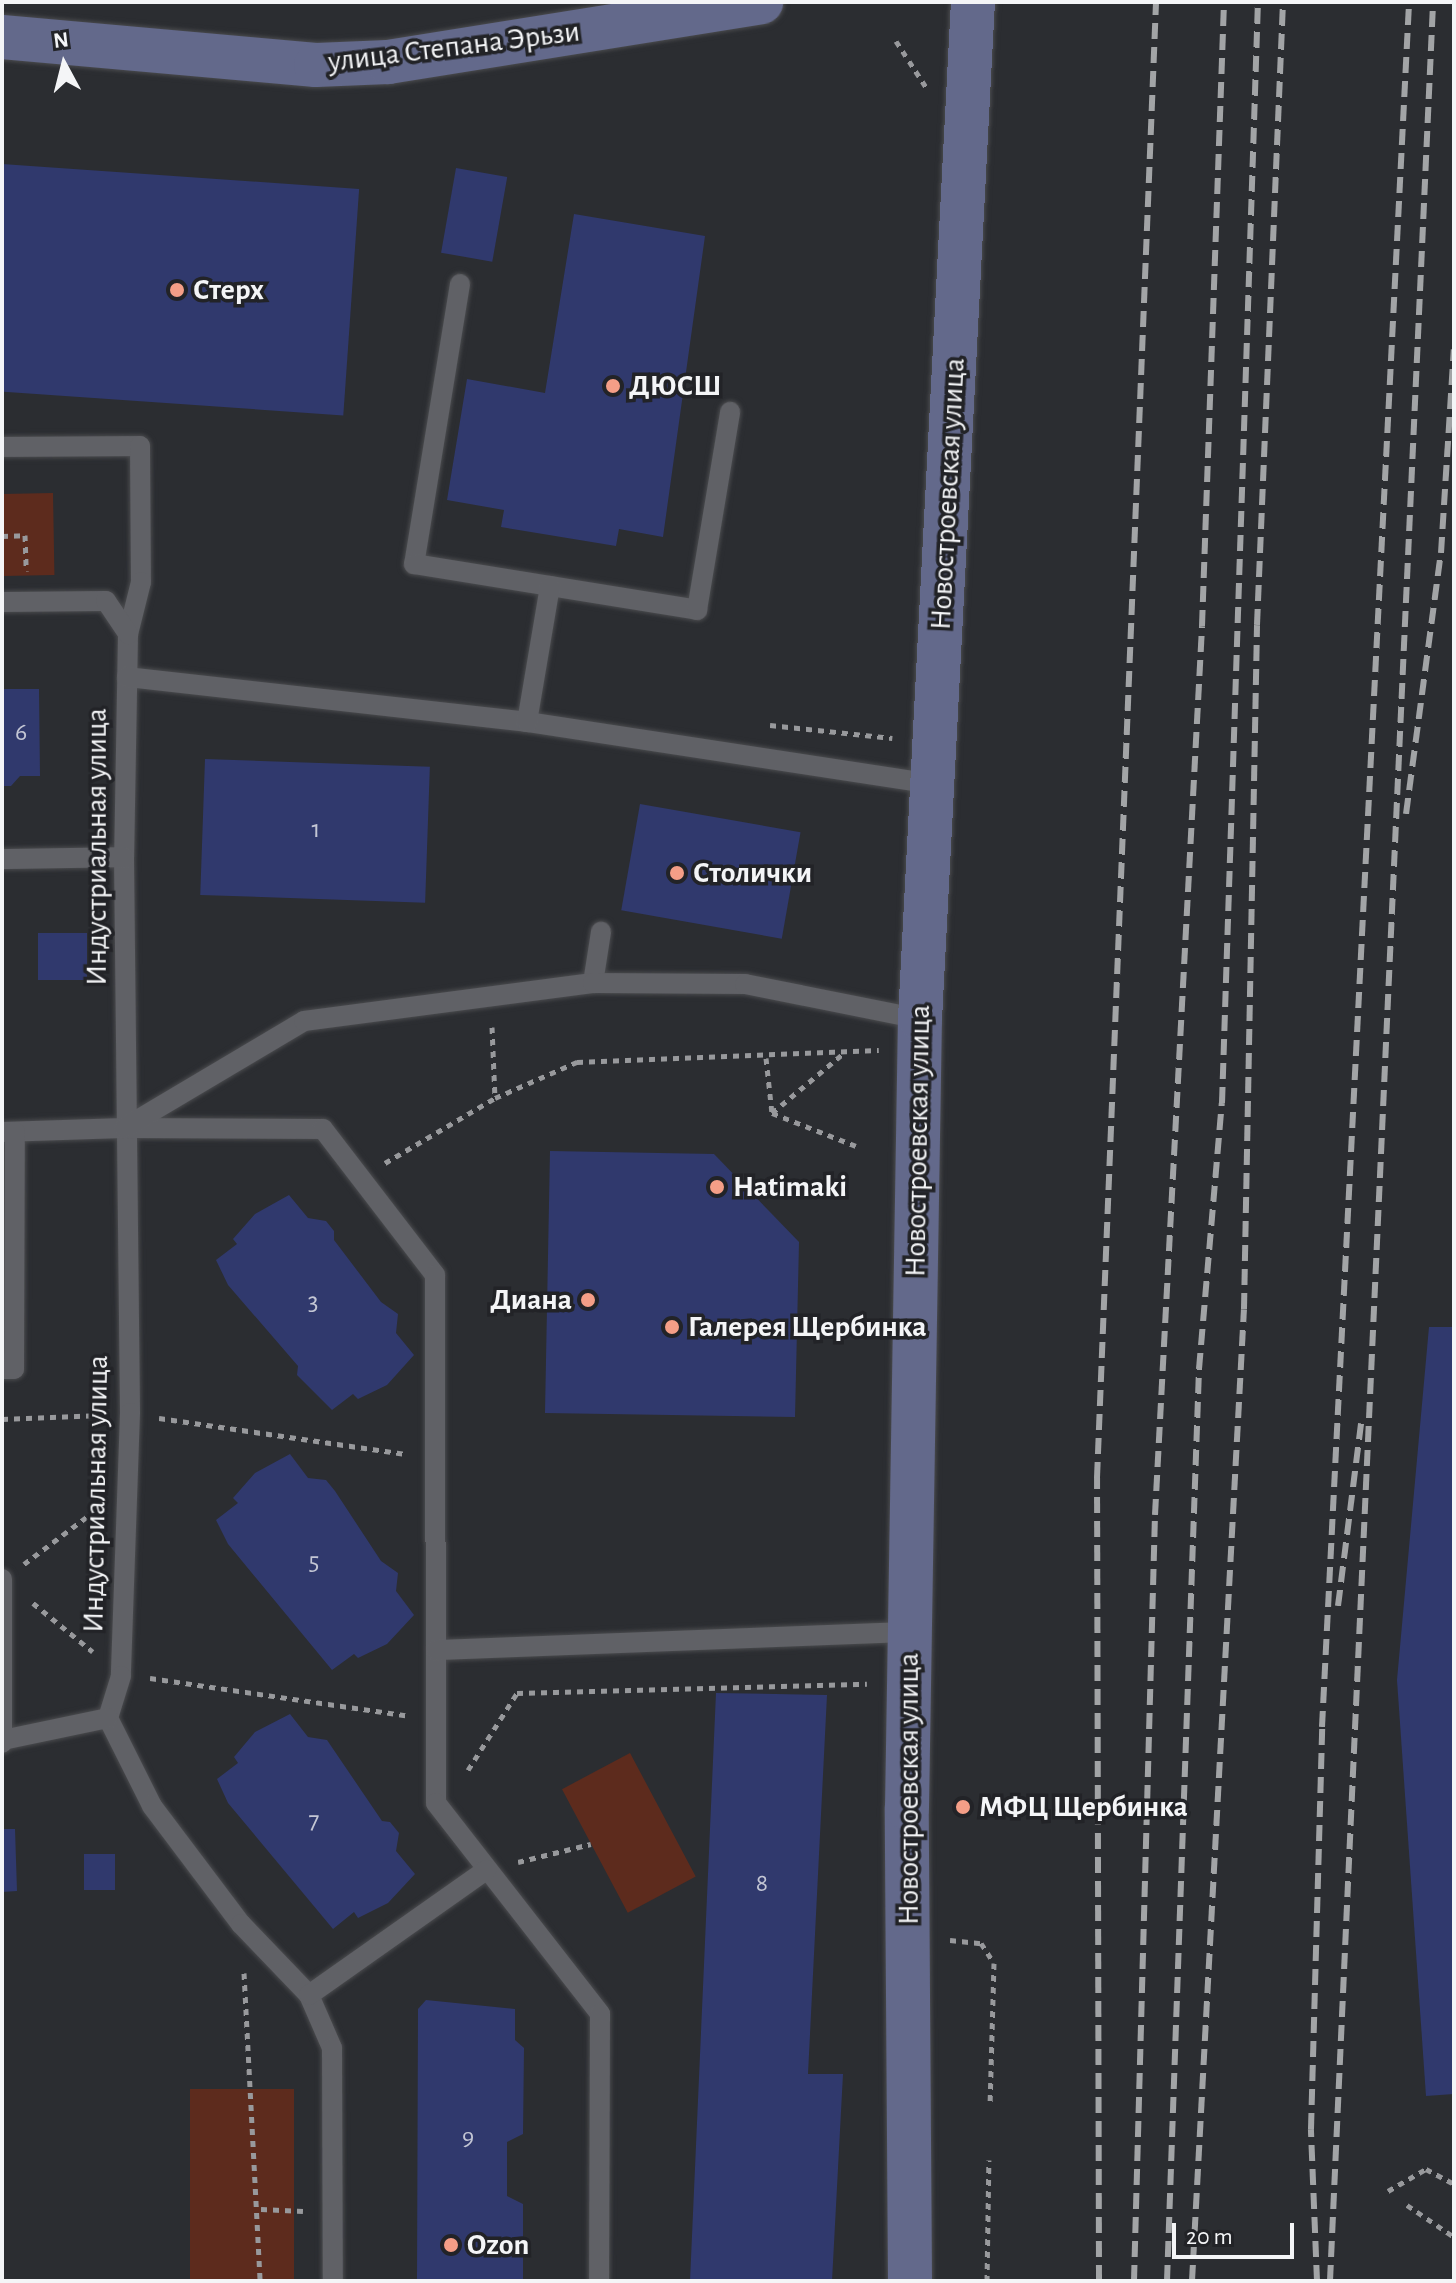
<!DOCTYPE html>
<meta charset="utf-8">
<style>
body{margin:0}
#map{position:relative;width:1456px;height:2283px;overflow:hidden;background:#2b2d31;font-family:"Alegreya Sans",sans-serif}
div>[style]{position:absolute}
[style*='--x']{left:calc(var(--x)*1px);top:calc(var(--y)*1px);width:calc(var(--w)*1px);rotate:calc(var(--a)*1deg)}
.green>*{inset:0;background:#5d2b1d;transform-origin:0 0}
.building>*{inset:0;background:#30396d;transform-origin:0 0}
.path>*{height:5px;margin-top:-2.5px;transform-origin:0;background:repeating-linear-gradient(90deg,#98999c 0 6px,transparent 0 12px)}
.roads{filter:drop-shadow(0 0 2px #4a4b4e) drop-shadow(0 0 2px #4a4b4e)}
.lane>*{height:20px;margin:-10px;padding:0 10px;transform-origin:10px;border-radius:10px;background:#606166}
.secondary>*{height:44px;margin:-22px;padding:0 22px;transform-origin:22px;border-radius:22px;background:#63698b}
.rail>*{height:6px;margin-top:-3px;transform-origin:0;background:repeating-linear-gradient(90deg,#a2a4a6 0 16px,transparent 0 24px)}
.dots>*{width:22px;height:22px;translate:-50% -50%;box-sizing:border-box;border:4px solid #222327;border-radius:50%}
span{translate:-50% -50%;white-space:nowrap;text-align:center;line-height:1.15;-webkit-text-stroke:7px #222327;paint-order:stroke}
.number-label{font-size:26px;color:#c3c6d4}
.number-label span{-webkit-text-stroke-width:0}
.street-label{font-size:30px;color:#f4f5f7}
.poi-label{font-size:30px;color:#f4f5f7;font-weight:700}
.left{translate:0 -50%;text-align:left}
.right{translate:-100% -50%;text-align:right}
.frame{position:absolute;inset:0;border:4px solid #f4f5f7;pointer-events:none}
.north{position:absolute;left:24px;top:24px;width:80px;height:80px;-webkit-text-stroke:6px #222327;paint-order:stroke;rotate:353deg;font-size:22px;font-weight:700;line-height:32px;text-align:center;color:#f4f5f7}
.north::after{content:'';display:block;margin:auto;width:28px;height:36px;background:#f4f5f7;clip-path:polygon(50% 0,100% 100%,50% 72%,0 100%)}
.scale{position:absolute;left:1172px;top:2223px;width:122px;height:36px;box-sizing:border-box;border:4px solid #f4f5f7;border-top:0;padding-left:10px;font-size:24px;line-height:28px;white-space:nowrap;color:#f4f5f7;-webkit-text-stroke:6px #222327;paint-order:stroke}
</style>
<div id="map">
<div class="green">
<i style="left:53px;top:493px;width:82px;height:51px;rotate:89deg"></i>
<i style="left:630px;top:1753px;width:140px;height:77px;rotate:62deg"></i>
<i style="left:190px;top:2089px;width:104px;height:192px"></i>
</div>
<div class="building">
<i style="left:2px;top:164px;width:358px;height:227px;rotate:4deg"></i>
<i style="left:456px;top:168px;width:52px;height:86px;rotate:10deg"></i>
<i style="clip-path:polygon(574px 214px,705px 236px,663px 537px,619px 529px,616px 546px,501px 527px,504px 510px,447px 500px,467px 379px,545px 393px)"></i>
<i style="clip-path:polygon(2px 689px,39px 689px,40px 776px,20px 776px,11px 786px,2px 786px)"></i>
<i style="left:205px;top:759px;width:225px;height:136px;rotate:2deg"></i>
<i style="left:640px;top:804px;width:163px;height:108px;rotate:10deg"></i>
<i style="left:87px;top:933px;width:47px;height:49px;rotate:90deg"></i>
<i style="clip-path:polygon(550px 1151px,714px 1154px,799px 1242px,795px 1417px,545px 1413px)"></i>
<i style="clip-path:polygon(289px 1195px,308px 1218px,326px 1221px,334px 1231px,334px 1240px,381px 1302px,398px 1314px,396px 1333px,414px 1355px,387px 1385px,358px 1399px,353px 1394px,332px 1410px,297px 1375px,298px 1366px,228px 1285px,216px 1260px,237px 1244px,233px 1239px,255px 1214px)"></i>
<i style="clip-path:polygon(1429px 1327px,1454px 1327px,1454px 2094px,1426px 2096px,1397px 1680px)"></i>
<i style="clip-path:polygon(290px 1454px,308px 1478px,326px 1480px,335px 1491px,381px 1561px,398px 1573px,396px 1591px,414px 1615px,387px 1644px,358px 1658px,354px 1654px,332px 1670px,228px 1544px,216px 1520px,238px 1503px,233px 1498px,255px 1473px)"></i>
<i style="clip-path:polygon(716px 1693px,827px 1695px,808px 2074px,843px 2074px,832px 2281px,690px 2281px)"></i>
<i style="clip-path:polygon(290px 1714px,308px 1737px,327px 1740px,382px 1821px,390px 1822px,399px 1833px,396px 1851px,415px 1874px,388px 1903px,358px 1918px,354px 1912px,333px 1929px,228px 1803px,217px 1779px,238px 1763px,234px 1757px,255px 1732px)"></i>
<i style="clip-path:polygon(2px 1829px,15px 1829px,17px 1891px,2px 1892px)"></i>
<i style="left:84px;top:1854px;width:31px;height:36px"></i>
<i style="clip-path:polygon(426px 2000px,515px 2009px,515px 2040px,524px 2048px,523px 2134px,507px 2142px,507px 2196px,523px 2204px,523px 2281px,417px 2281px,418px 2009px)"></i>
</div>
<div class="path">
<i style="--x:896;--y:41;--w:55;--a:56.9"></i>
<i style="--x:2;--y:536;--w:23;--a:-2"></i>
<i style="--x:25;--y:535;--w:36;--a:88"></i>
<i style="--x:770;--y:725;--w:123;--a:6.1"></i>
<i style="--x:492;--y:1027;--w:71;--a:87.6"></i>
<i style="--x:766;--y:1058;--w:55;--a:83.8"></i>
<i style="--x:772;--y:1113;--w:90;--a:21.4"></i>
<i style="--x:772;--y:1113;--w:95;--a:-39.9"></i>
<i style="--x:385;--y:1163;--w:128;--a:-30.6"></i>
<i style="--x:495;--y:1098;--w:90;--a:-23.7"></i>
<i style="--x:577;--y:1062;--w:302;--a:-2.3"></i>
<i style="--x:159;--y:1418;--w:251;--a:8.3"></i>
<i style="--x:2;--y:1419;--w:100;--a:-2.3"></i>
<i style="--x:24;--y:1564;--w:90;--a:-36.9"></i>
<i style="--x:33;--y:1603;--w:77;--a:39.2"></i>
<i style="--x:150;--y:1678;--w:258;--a:8.3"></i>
<i style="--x:468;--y:1770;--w:91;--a:-57.5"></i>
<i style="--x:517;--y:1693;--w:350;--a:-1.5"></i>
<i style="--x:518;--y:1862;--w:75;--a:-13.9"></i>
<i style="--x:950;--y:1940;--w:31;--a:6"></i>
<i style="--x:981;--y:1943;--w:24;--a:57"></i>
<i style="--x:994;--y:1963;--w:139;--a:91.6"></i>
<i style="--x:244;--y:1973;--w:308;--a:87"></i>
<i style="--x:1388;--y:2191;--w:44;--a:-30.1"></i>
<i style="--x:1426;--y:2169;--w:32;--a:28"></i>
<i style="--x:1407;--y:2205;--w:57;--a:34.2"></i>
<i style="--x:261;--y:2209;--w:42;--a:2.7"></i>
<i style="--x:987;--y:2281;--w:121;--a:-89.1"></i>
</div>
<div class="roads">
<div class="lane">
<i style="--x:460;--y:284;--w:284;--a:99.3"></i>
<i style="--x:414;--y:564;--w:287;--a:9.2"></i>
<i style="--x:697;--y:610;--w:201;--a:-80.5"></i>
<i style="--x:2;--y:447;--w:138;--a:-0.4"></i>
<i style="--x:140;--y:446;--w:136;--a:89.6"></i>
<i style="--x:141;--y:582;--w:54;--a:104"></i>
<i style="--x:128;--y:634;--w:223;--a:91"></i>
<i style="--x:124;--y:857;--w:556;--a:89.38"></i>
<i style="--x:130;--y:1413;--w:263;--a:92"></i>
<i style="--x:121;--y:1676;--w:44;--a:107.2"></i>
<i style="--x:108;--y:1718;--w:98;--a:63.4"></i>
<i style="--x:152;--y:1806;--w:148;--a:53"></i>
<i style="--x:241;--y:1924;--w:98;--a:46.2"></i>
<i style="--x:309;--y:1995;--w:58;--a:66.5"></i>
<i style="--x:332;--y:2048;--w:233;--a:89.8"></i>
<i style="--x:2;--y:602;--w:104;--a:-0.6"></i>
<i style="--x:106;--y:601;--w:40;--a:56"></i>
<i style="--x:127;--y:677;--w:403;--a:6.4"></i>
<i style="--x:527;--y:722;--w:408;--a:8.7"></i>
<i style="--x:527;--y:722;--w:138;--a:-80.4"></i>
<i style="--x:2;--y:859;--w:122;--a:-0.9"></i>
<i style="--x:593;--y:983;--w:52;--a:-81.1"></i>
<i style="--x:124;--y:1128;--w:199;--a:0.3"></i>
<i style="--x:323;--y:1129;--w:184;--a:52.5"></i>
<i style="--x:435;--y:1275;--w:528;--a:89.89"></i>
<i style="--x:436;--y:1803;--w:267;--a:52.1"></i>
<i style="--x:600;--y:2014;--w:267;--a:90.2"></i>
<i style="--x:2;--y:1132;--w:122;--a:-1.9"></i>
<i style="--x:124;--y:1128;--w:209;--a:-30.7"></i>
<i style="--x:304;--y:1021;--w:291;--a:-7.5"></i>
<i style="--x:593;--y:983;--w:152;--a:0.4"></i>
<i style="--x:745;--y:984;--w:178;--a:11.3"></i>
<i style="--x:2;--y:1369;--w:12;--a:0"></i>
<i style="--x:14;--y:1369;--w:237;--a:-89.8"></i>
<i style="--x:2;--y:1579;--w:164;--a:90"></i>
<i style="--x:436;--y:1650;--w:473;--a:-2.2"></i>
<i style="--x:3;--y:1740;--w:107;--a:-11.8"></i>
<i style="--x:309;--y:1995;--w:217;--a:-35.2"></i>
</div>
<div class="secondary">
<i style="--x:2;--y:37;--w:315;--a:5.1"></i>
<i style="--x:316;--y:65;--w:72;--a:-2.4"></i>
<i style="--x:388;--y:62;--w:378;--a:-9.1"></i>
<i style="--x:910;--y:2281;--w:473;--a:-90.4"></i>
<i style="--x:907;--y:1808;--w:789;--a:-89.06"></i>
<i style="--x:920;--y:1019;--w:1018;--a:-87.02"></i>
</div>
</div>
<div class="rail">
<i style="--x:1406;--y:814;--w:263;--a:-82.4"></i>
<i style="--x:1441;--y:553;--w:204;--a:-86.4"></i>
<i style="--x:1338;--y:1606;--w:184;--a:-82.8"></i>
<i style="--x:1099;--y:2281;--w:803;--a:-90.14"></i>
<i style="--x:1097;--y:1478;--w:1477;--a:-87.71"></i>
<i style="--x:1134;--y:2281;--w:766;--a:-88.43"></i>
<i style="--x:1155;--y:1515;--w:890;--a:-86.97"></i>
<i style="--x:1202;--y:626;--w:624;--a:-87.98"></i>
<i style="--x:1167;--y:2281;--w:913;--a:-87.99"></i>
<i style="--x:1199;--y:1369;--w:267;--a:-85.1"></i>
<i style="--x:1222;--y:1103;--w:1102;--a:-88.13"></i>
<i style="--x:1192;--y:2281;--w:973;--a:-86.94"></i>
<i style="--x:1244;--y:1309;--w:684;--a:-88.91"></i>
<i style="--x:1257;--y:625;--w:624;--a:-87.61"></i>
<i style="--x:1317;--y:2281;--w:152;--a:-92.3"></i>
<i style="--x:1311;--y:2129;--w:402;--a:-88.4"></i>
<i style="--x:1322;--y:1727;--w:1727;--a:-87.11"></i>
<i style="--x:1330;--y:2281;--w:2281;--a:-87.41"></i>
</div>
<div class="dots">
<i style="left:177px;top:290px;background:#f49e87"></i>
<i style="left:613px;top:386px;background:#f49e87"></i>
<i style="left:677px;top:873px;background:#f49e87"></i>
<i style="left:717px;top:1187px;background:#f49e87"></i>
<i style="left:588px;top:1300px;background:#f49e87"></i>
<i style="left:672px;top:1327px;background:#f49e87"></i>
<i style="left:963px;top:1807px;background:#f49e87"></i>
<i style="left:451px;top:2245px;background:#f49e87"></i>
</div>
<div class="number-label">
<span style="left:21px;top:733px">6</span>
<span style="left:316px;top:830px">1</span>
<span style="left:313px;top:1303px">3</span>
<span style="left:314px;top:1562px">5</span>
<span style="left:314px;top:1821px">7</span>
<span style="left:762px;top:1884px">8</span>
<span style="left:468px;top:2138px">9</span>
</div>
<div class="street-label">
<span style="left:454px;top:47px;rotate:-7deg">улица Степана Эрьзи</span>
<span style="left:948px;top:494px;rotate:-87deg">Новостроевская улица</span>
<span style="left:97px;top:847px;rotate:-90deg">Индустриальная улица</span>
<span style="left:918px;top:1141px;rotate:-89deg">Новостроевская улица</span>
<span style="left:96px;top:1494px;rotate:-89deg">Индустриальная улица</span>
<span style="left:909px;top:1789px;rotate:-90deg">Новостроевская улица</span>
</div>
<div class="poi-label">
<span class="left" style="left:193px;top:290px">Стерх</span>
<span class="left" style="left:629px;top:386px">ДЮСШ</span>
<span class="left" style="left:693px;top:873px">Столички</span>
<span class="left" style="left:733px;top:1187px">Hatimaki</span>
<span class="right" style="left:572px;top:1300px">Диана</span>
<span class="left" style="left:688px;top:1327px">Галерея Щербинка</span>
<span class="left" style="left:979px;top:1807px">МФЦ Щербинка</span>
<span class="left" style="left:467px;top:2245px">Ozon</span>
</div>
<div class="frame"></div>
<div class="north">N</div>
<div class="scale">20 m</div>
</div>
